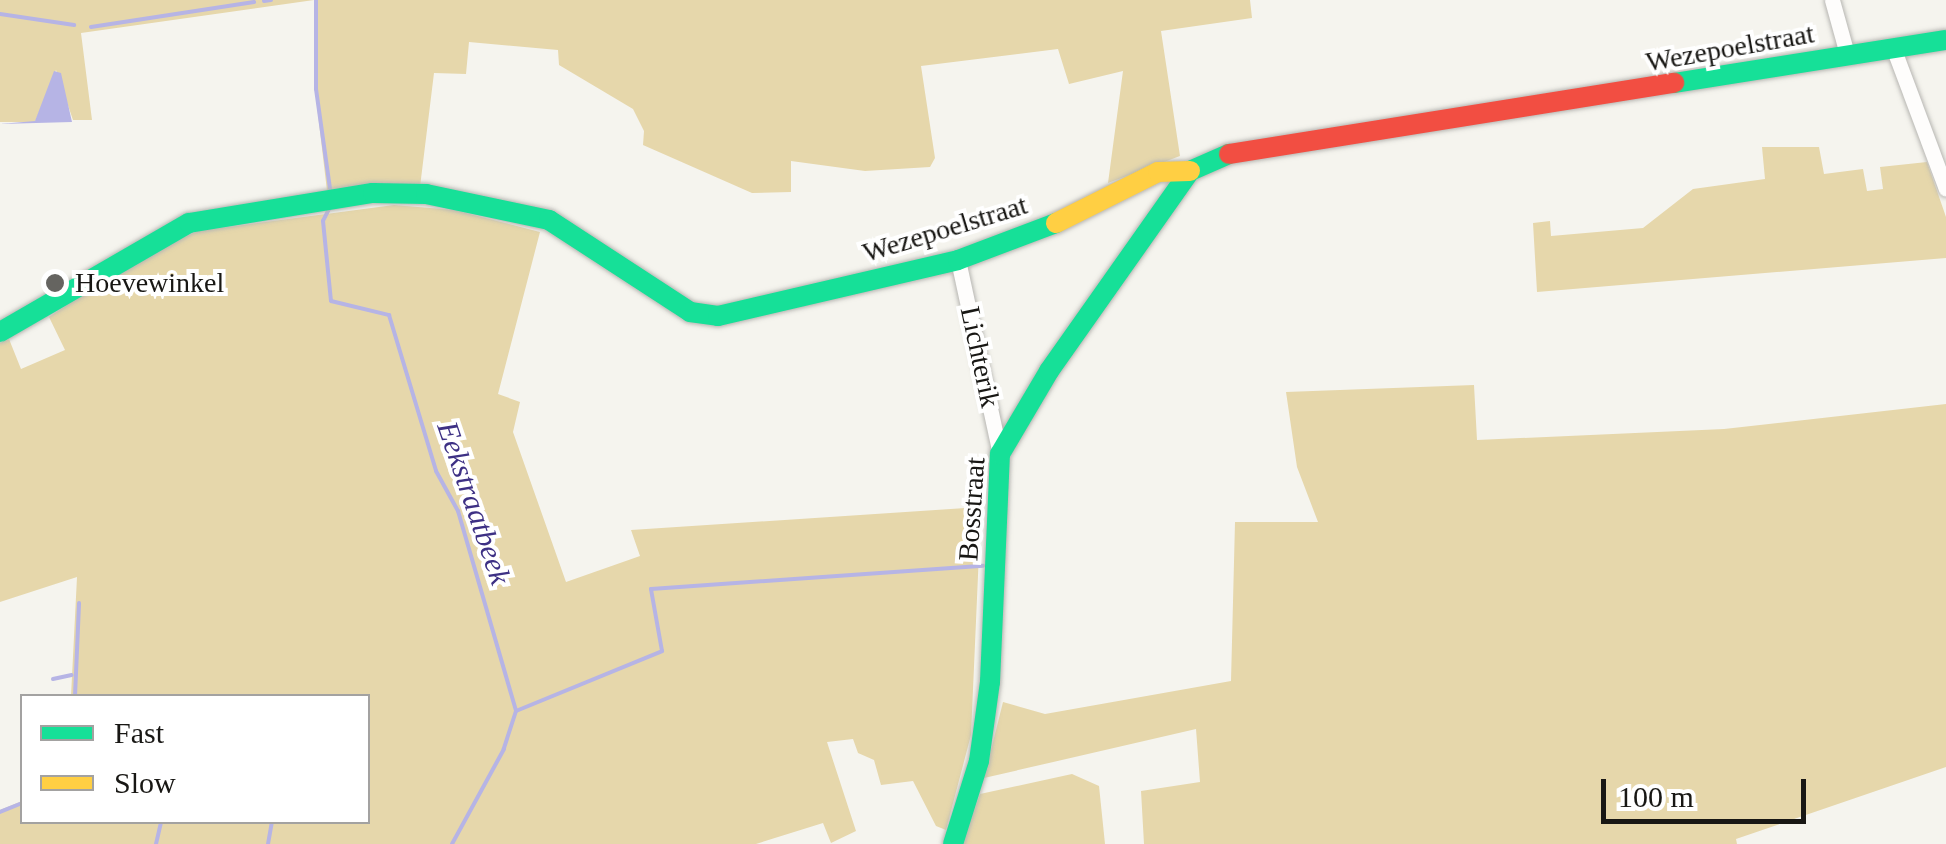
<!DOCTYPE html>
<style>
body{margin:0}
#map{position:relative;width:1946px;height:844px;overflow:hidden;background:#f5f4ee;font-family:Georgia,serif}
div>[style]{position:absolute}
[style*='--x']{left:calc(var(--x)*1px);top:calc(var(--y)*1px);width:calc(var(--w)*1px);rotate:calc(var(--a)*1deg)}
.green>*{inset:0;background:#e6d7ab}
.water>*{inset:0;background:#b6b4e5}
.stream>*{height:4px;margin:-2px;padding:0 2px;transform-origin:2px;border-radius:2px;background:#b6b4e5}
.roads{filter:drop-shadow(0 0 2px #b7b6b2) drop-shadow(0 0 2px #b7b6b2)}
.street>*{height:15px;margin:-7.5px;padding:0 7.5px;transform-origin:7.5px;border-radius:7.5px;background:#fefdfc}
.fast>*{height:20px;margin:-10px;padding:0 10px;transform-origin:10px;border-radius:10px;background:#16e098}
.slow>*{height:20px;margin:-10px;padding:0 10px;transform-origin:10px;border-radius:10px;background:#ffcf43}
.jam>*{height:20px;margin:-10px;padding:0 10px;transform-origin:10px;border-radius:10px;background:#f24e42}
.dots>*{width:28px;height:28px;translate:-50% -50%;box-sizing:border-box;border:5px solid #fff;border-radius:50%}
span{translate:-50% -50%;white-space:nowrap;text-align:center;line-height:1.15;-webkit-text-stroke:8px #fff;paint-order:stroke}
.street-label{font-size:28px;color:#181714}
.poi-label{font-size:28px;color:#181714}
.left{translate:0 -50%;text-align:left}
.water-label{font-size:30px;color:#3d3084;font-style:italic}
.legend{position:absolute;left:20px;top:694px;width:350px;height:130px;box-sizing:border-box;background:#fff;border:2px solid #a3a2a1;margin:0;padding:12px 18px;list-style:none;font-size:30px;color:#181714}
.legend li{display:flex;align-items:center;gap:20px;height:50px}
.legend b{width:50px;border:2px solid #a3a2a1}
.scale{position:absolute;left:1601px;top:779px;width:205px;height:45px;box-sizing:border-box;border:5px solid #181714;border-top:0;padding-left:12px;font-size:30px;line-height:35px;white-space:nowrap;color:#181714;-webkit-text-stroke:8px #fff;paint-order:stroke}
</style>
<div id="map">
<div class="green">
<i style="clip-path:polygon(0 0,1250px 0,1252px 18px,1161px 31px,1180px 156px,1108px 183px,1123px 71px,1069px 84px,1058px 49px,921px 66px,935px 158px,930px 167px,865px 171px,791px 161px,791px 192px,752px 193px,643px 145px,644px 131px,633px 109px,559px 65px,558px 50px,469px 42px,466px 74px,434px 73px,420px 187px,327px 191px,315px 89px,314px 0,81px 33px,92px 120px,73px 120px,56px 70px,35px 122px,0 122px)"></i>
<i style="clip-path:polygon(1762px 147px,1819px 147px,1824px 174px,1863px 169px,1867px 191px,1883px 189px,1880px 167px,1927px 162px,1946px 217px,1946px 258px,1537px 292px,1533px 223px,1550px 221px,1551px 236px,1643px 228px,1693px 189px,1765px 179px)"></i>
<i style="clip-path:polygon(394px 205px,454px 210px,540px 232px,498px 394px,520px 402px,513px 432px,566px 582px,640px 556px,631px 530px,981px 507px,971px 735px,946px 830px,936px 826px,913px 781px,881px 785px,874px 760px,858px 753px,853px 739px,827px 742px,856px 831px,831px 843px,823px 823px,756px 844px,0 844px,0 810px,22px 801px,22px 822px,368px 822px,368px 696px,71px 696px,77px 577px,0 602px,0 343px,9px 339px,21px 369px,65px 350px,49px 317px,138px 257px,198px 231px)"></i>
<i style="clip-path:polygon(1474px 385px,1477px 440px,1724px 429px,1946px 404px,1946px 767px,1736px 839px,1737px 844px,1144px 844px,1141px 791px,1200px 782px,1196px 729px,984px 778px,1003px 702px,1045px 714px,1231px 681px,1235px 522px,1318px 522px,1297px 467px,1286px 392px)"></i>
<i style="clip-path:polygon(1072px 774px,1099px 786px,1105px 844px,962px 844px,980px 794px)"></i>
</div>
<div class="water">
<i style="clip-path:polygon(54px 71px,61px 73px,72px 122px,0 124px,35px 121px)"></i>
</div>
<div class="stream">
<i style="--x:316;--y:0;--w:89;--a:90"></i>
<i style="--x:316;--y:89;--w:101;--a:82"></i>
<i style="--x:264;--y:1;--w:7;--a:-8"></i>
<i style="--x:0;--y:14;--w:75;--a:8.5"></i>
<i style="--x:91;--y:27;--w:165;--a:-8.7"></i>
<i style="--x:329;--y:209;--w:13;--a:117"></i>
<i style="--x:323;--y:221;--w:80;--a:84.3"></i>
<i style="--x:331;--y:301;--w:60;--a:13.6"></i>
<i style="--x:389;--y:315;--w:163;--a:73.2"></i>
<i style="--x:436;--y:471;--w:46;--a:61.2"></i>
<i style="--x:458;--y:511;--w:208;--a:73.8"></i>
<i style="--x:516;--y:711;--w:40;--a:108"></i>
<i style="--x:504;--y:749;--w:108;--a:118.7"></i>
<i style="--x:53;--y:679;--w:19;--a:-12"></i>
<i style="--x:75;--y:696;--w:93;--a:-87.5"></i>
<i style="--x:516;--y:711;--w:158;--a:-22.3"></i>
<i style="--x:662;--y:651;--w:63;--a:-100.1"></i>
<i style="--x:651;--y:589;--w:333;--a:-4"></i>
<i style="--x:0;--y:812;--w:24;--a:-22"></i>
<i style="--x:156;--y:844;--w:23;--a:-77"></i>
<i style="--x:268;--y:844;--w:22;--a:-80"></i>
</div>
<div class="roads">
<div class="street">
<i style="--x:1832;--y:0;--w:56;--a:74.5"></i>
<i style="--x:1894;--y:50;--w:148;--a:69.5"></i>
<i style="--x:958;--y:260;--w:198;--a:77.8"></i>
</div>
<div class="fast">
<i style="--x:1674;--y:83;--w:275;--a:-9"></i>
<i style="--x:0;--y:332;--w:218;--a:-30"></i>
<i style="--x:189;--y:223;--w:186;--a:-9.3"></i>
<i style="--x:373;--y:193;--w:53;--a:1.1"></i>
<i style="--x:426;--y:194;--w:126;--a:11.9"></i>
<i style="--x:549;--y:220;--w:168;--a:33.1"></i>
<i style="--x:690;--y:312;--w:28;--a:8"></i>
<i style="--x:718;--y:316;--w:246;--a:-13.1"></i>
<i style="--x:958;--y:260;--w:105;--a:-20.7"></i>
<i style="--x:953;--y:844;--w:87;--a:-72.6"></i>
<i style="--x:979;--y:761;--w:80;--a:-82.1"></i>
<i style="--x:990;--y:682;--w:228;--a:-87.5"></i>
<i style="--x:1000;--y:454;--w:96;--a:-59.4"></i>
<i style="--x:1049;--y:371;--w:245;--a:-54.8"></i>
<i style="--x:1190;--y:171;--w:43;--a:-23.6"></i>
</div>
<div class="slow">
<i style="--x:1056;--y:223;--w:114;--a:-26.6"></i>
<i style="--x:1158;--y:172;--w:32;--a:-2"></i>
</div>
<div class="jam">
<i style="--x:1229;--y:154;--w:451;--a:-9.1"></i>
</div>
</div>
<div class="dots">
<i style="left:55px;top:283px;background:#656460"></i>
</div>
<div class="street-label">
<span style="left:1730px;top:48px;rotate:-10deg">Wezepoelstraat</span>
<span style="left:945px;top:229px;rotate:-17deg">Wezepoelstraat</span>
<span style="left:980px;top:357px;rotate:78deg">Lichterik</span>
<span style="left:972px;top:509px;rotate:-86deg">Bosstraat</span>
</div>
<div class="poi-label">
<span class="left" style="left:75px;top:283px">Hoevewinkel</span>
</div>
<div class="water-label">
<span style="left:474px;top:503px;rotate:71deg">Eekstraatbeek</span>
</div>
<ul class="legend">
<li><b style="height:12px;background:#16e098"></b>Fast</li>
<li><b style="height:12px;background:#ffcf43"></b>Slow</li>
</ul>
<div class="scale">100 m</div>
</div>
